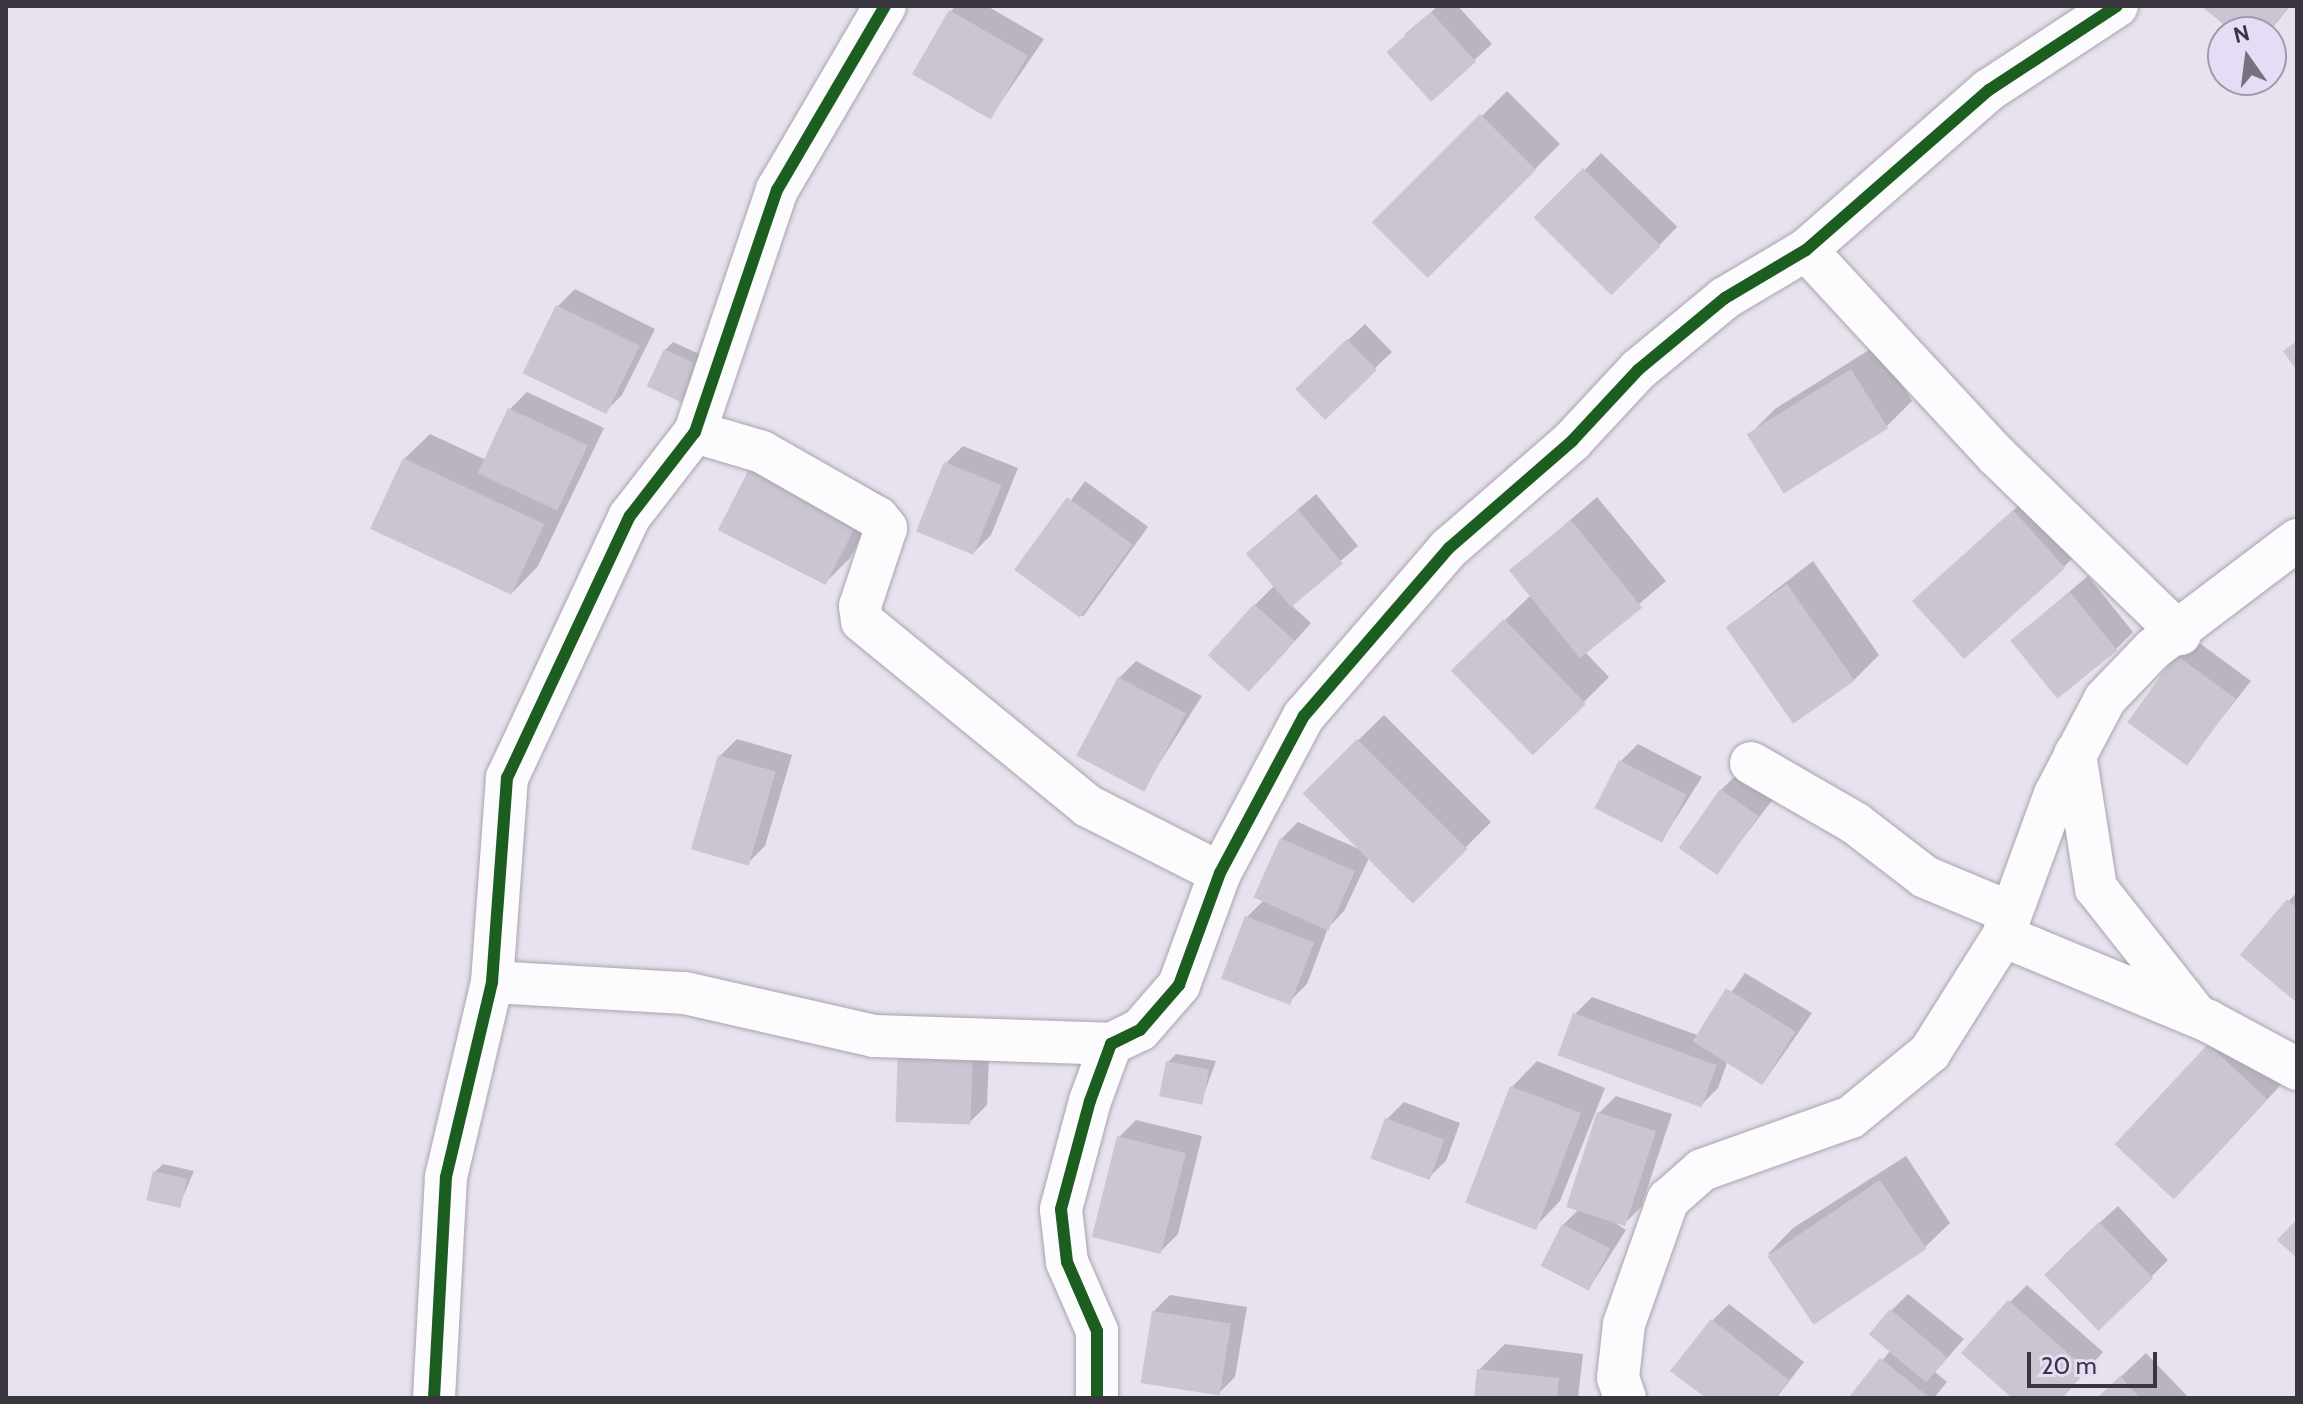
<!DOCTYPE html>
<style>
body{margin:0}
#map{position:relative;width:2303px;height:1404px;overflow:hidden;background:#e8e2ef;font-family:Cabin,sans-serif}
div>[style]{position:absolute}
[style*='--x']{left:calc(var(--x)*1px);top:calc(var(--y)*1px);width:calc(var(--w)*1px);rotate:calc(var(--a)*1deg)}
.shadow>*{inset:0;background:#0003;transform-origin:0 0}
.building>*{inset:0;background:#cac5d0;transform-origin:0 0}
.roads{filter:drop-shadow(0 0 2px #a9a4ae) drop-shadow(0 0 2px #a9a4ae)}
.street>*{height:42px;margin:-21px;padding:0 21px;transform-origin:21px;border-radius:21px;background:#fcfbfd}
.cycleway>*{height:12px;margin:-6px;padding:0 6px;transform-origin:6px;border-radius:6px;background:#1b5e20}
span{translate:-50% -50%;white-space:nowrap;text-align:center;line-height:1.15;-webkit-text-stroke:7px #e7dcf5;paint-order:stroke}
.frame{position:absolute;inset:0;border:8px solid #3a363f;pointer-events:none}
.north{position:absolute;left:2207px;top:16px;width:80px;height:80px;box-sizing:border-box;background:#e7dcf5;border:2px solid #a29aac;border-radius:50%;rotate:346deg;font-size:22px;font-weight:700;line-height:32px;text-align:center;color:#3a363f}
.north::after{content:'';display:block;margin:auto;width:28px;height:36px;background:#77727d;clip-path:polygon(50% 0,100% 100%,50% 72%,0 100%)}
.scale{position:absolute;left:2027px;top:1352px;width:130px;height:36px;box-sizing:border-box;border:4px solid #3a363f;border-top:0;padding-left:10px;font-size:24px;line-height:28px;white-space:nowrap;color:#3a363f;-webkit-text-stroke:6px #e7dcf5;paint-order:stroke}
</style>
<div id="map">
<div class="shadow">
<i style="clip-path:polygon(956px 6px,987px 6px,1044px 39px,990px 118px,950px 12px)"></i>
<i style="clip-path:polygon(1438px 6px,1458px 6px,1492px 44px,1430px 100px,1405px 34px)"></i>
<i style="clip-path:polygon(2204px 6px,2290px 6px,2269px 32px,2236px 32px)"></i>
<i style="left:1507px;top:91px;width:75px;height:187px;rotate:45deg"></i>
<i style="left:1601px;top:153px;width:106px;height:91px;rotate:44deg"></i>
<i style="clip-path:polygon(575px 289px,655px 329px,622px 395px,605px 412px,558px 306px)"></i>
<i style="clip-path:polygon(1365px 324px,1392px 352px,1375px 368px,1314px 372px)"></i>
<i style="clip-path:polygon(673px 342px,706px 357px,682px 400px,665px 350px)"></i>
<i style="clip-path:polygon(1877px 345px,1912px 401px,1887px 426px,1785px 490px,1750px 434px,1775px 409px)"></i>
<i style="clip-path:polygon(527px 392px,604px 428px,538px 566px,513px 592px,404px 459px,430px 434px,486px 460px,510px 409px)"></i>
<i style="clip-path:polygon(778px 441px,883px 495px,850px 558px,825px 583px)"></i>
<i style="clip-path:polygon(963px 446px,1018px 468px,991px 535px,974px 552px,946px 463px)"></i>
<i style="left:1085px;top:481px;width:78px;height:111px;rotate:36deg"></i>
<i style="clip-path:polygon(2039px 487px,2089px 541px,2064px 567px,1914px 601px)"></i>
<i style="clip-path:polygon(1316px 494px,1358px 546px,1290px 604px,1311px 623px,1267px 672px,1255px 605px,1274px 586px,1247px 553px)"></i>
<i style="clip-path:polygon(1597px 497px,1666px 581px,1584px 651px,1609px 677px,1584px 702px,1479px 645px,1532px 594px,1512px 570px)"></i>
<i style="clip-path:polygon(1813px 561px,1879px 655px,1854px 680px,1728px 627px)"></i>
<i style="clip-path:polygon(2088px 576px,2133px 632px,2116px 649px,2012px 640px)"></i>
<i style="clip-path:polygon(2194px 639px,2251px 681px,2186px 763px,2177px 656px)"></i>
<i style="clip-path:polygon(1136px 661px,1202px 696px,1143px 789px,1119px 678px)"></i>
<i style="clip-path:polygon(1384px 715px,1491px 822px,1412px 901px,1369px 858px,1344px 911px,1328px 928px,1307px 984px,1290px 1001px,1247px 917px,1264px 900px,1281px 839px,1298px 822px,1361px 850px,1304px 793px)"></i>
<i style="clip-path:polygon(737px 739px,792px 755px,765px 846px,748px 863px,720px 756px)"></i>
<i style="clip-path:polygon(1638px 744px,1702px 777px,1662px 840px,1621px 761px)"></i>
<i style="clip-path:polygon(1738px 773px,1774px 798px,1716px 873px,1721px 790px)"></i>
<i style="clip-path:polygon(2297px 892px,2297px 1000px,2289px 901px)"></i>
<i style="clip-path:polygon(1745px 973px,1812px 1013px,1764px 1082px,1728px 1060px,1718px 1088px,1701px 1105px,1575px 1014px,1592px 997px,1700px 1036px)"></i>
<i style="clip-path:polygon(990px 1034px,987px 1105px,970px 1122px,897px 1120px)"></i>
<i style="clip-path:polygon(2209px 1046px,2292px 1073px,2200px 1172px)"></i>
<i style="clip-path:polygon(1176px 1054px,1216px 1061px,1201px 1102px,1168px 1062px)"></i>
<i style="clip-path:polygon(1537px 1061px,1605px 1088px,1560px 1201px,1535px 1227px,1467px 1201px,1512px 1087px)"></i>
<i style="clip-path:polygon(1616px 1096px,1672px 1114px,1641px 1207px,1624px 1224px,1609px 1219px,1626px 1230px,1590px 1287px,1563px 1225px,1579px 1209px,1599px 1113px)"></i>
<i style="clip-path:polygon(1404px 1102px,1460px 1123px,1446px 1161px,1428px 1178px,1372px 1156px,1387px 1119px)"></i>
<i style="clip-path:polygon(1136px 1120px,1202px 1136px,1178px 1234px,1161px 1251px,1119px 1137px)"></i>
<i style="clip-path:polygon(1906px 1156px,1950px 1223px,1924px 1248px,1768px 1254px,1793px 1228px)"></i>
<i style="clip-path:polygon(163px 1164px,194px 1171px,179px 1206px,155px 1172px)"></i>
<i style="clip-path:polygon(2118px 1206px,2168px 1260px,2151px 1277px,2062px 1257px)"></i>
<i style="clip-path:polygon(2027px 1285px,2103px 1352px,2062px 1398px,2015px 1398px,2010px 1302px)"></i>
<i style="clip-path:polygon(1908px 1294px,1964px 1339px,1935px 1372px,1947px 1382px,1934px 1398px,1850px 1398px,1891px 1350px,1891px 1311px)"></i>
<i style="clip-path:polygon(1170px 1295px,1247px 1307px,1235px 1377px,1218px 1394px,1153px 1312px)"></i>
<i style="clip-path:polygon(1729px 1304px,1804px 1362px,1776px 1398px,1709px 1398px,1713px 1320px)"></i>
<i style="clip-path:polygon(1505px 1344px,1583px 1354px,1578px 1398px,1476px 1398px,1479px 1370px)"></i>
<i style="clip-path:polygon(2146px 1353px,2189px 1398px,2098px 1398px)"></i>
</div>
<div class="building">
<i style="clip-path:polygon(2201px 6px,2289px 6px,2268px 32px,2233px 32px)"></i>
<i style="left:949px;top:10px;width:91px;height:74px;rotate:30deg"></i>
<i style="left:1431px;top:12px;width:67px;height:60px;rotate:48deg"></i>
<i style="left:1480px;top:114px;width:79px;height:153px;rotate:45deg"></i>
<i style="left:1583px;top:168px;width:110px;height:70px;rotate:45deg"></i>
<i style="left:556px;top:305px;width:93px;height:76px;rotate:26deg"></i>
<i style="left:1347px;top:339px;width:43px;height:72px;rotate:46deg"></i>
<i style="clip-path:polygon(2297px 341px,2297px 371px,2283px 351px)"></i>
<i style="left:664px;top:349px;width:38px;height:41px;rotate:25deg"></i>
<i style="left:1851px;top:369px;width:70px;height:123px;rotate:58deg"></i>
<i style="left:508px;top:408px;width:88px;height:72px;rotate:25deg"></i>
<i style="left:403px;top:458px;width:156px;height:78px;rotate:25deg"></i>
<i style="left:944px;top:462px;width:62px;height:75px;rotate:22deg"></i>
<i style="left:751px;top:465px;width:121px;height:73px;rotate:27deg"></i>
<i style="left:1067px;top:497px;width:81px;height:90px;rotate:36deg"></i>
<i style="left:1298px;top:510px;width:70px;height:68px;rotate:50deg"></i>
<i style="left:2013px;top:510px;width:78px;height:136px;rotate:48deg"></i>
<i style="left:1571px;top:520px;width:113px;height:80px;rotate:51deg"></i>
<i style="left:1787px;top:584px;width:118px;height:75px;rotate:55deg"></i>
<i style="left:2070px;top:592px;width:75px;height:77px;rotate:51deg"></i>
<i style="left:1254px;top:604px;width:55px;height:69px;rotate:42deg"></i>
<i style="left:1504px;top:619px;width:118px;height:74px;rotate:46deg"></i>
<i style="left:2176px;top:655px;width:74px;height:83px;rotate:36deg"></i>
<i style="left:1118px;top:677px;width:77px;height:89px;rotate:28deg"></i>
<i style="left:1357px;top:739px;width:156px;height:77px;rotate:45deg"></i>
<i style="left:718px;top:755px;width:60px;height:98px;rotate:16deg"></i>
<i style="left:1619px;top:760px;width:76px;height:54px;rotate:27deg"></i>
<i style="left:1720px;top:789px;width:47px;height:72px;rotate:35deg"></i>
<i style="left:1280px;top:838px;width:82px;height:65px;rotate:24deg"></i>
<i style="clip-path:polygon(2287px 899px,2297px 908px,2297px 1003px,2240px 955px)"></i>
<i style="left:1245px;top:916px;width:74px;height:67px;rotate:21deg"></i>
<i style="left:1726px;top:988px;width:82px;height:63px;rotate:32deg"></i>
<i style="left:1573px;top:1013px;width:153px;height:45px;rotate:20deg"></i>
<i style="left:2208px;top:1044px;width:81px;height:137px;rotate:43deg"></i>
<i style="left:898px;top:1048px;width:75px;height:74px;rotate:2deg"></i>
<i style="left:1166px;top:1061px;width:44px;height:36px;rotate:11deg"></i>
<i style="left:1510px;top:1086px;width:76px;height:125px;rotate:21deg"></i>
<i style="left:1597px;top:1112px;width:62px;height:100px;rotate:18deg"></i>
<i style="left:1385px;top:1118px;width:63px;height:43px;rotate:20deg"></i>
<i style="left:1117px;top:1136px;width:71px;height:104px;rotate:14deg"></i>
<i style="left:153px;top:1171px;width:35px;height:30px;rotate:13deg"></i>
<i style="left:1880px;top:1180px;width:83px;height:136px;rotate:56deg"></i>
<i style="clip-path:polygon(2297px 1219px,2297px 1258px,2277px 1240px)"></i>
<i style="left:2099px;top:1222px;width:78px;height:76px;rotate:46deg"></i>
<i style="left:1562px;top:1224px;width:54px;height:47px;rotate:27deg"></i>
<i style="clip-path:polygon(2008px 1300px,2087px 1370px,2062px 1398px,2012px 1398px,1961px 1353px)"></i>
<i style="left:1890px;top:1309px;width:75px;height:33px;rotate:40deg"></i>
<i style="left:1152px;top:1311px;width:80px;height:73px;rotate:9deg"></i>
<i style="clip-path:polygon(1711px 1319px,1789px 1380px,1775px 1398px,1706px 1398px,1670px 1371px)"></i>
<i style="clip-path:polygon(1880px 1358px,1930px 1398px,1848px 1398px)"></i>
<i style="clip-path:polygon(1477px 1369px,1559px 1378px,1557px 1398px,1474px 1398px)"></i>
<i style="clip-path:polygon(2120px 1376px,2140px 1398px,2097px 1398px)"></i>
</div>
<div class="roads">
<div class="street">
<i style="--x:1806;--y:250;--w:280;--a:47.2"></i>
<i style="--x:1996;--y:455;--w:257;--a:44.2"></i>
<i style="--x:695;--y:432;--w:70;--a:16.6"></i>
<i style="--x:762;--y:452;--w:133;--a:29.6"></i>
<i style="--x:878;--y:518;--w:13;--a:51"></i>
<i style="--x:886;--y:528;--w:82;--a:108.4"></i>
<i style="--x:860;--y:606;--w:15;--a:82"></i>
<i style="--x:862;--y:621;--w:292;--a:39.3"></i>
<i style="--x:1088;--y:806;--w:148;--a:26.9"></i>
<i style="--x:2075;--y:754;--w:136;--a:81.1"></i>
<i style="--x:2096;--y:888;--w:163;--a:51.7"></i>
<i style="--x:1751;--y:763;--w:120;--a:30"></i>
<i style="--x:1855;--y:823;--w:88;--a:37.6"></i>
<i style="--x:1925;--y:877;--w:93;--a:22.7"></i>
<i style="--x:2003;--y:936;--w:222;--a:22.5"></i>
<i style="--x:2208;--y:1021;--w:101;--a:28.3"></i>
<i style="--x:492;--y:982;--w:193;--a:3.3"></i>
<i style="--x:685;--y:993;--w:194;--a:12.8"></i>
<i style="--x:874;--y:1036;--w:237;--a:1.9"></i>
<i style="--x:434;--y:1398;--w:221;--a:-86.9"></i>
<i style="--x:446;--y:1177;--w:200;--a:-76.7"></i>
<i style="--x:492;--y:982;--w:205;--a:-85.8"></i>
<i style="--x:507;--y:778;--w:289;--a:-64.9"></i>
<i style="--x:630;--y:516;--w:106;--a:-52.3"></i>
<i style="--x:695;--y:432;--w:256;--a:-71.3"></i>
<i style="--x:777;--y:190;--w:213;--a:-59.6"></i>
<i style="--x:1097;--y:1398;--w:67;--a:-90"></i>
<i style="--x:1097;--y:1331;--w:75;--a:-113.5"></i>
<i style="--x:1067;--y:1262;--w:53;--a:-96.5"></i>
<i style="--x:1061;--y:1209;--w:112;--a:-75"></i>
<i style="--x:1090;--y:1101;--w:61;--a:-69.8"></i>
<i style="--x:1111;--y:1044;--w:32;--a:-26"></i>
<i style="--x:1140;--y:1030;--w:60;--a:-49.1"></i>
<i style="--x:1179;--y:985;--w:119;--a:-69.9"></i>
<i style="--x:1220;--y:873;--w:178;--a:-61.9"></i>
<i style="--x:1304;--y:716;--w:222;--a:-49.2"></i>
<i style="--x:1449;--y:548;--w:163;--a:-41"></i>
<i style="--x:1572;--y:441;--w:97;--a:-47.1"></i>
<i style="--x:1638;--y:370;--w:113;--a:-39.6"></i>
<i style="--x:1725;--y:298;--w:94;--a:-30.7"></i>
<i style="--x:1806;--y:250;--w:243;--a:-41.2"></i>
<i style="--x:1989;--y:90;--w:153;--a:-33.3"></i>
<i style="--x:1625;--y:1398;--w:21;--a:-109"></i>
<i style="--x:1618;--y:1378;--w:54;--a:-83.7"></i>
<i style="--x:1624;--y:1324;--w:132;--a:-70.5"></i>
<i style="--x:1668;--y:1200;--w:45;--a:-41.4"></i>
<i style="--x:1702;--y:1170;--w:158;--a:-19.6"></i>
<i style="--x:1851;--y:1117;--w:102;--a:-39.4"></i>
<i style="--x:1930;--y:1052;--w:137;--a:-57.8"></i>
<i style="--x:2003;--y:936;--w:151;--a:-69.9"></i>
<i style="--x:2055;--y:794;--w:107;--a:-62.2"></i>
<i style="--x:2105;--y:699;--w:69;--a:-46.2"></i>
<i style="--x:2153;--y:649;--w:181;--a:-37.1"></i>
</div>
</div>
<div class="cycleway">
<i style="--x:434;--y:1398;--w:221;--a:-86.9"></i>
<i style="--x:446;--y:1177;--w:200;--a:-76.7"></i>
<i style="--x:492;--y:982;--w:205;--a:-85.8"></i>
<i style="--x:507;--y:778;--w:289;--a:-64.9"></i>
<i style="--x:630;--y:516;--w:106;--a:-52.3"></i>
<i style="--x:695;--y:432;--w:256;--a:-71.3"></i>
<i style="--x:777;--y:190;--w:213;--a:-59.6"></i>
<i style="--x:1097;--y:1398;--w:67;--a:-90"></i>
<i style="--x:1097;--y:1331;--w:75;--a:-113.5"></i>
<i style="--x:1067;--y:1262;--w:53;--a:-96.5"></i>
<i style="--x:1061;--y:1209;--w:112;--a:-75"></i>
<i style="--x:1090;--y:1101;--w:61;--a:-69.8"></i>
<i style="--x:1111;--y:1044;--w:32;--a:-26"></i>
<i style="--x:1140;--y:1030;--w:60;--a:-49.1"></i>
<i style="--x:1179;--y:985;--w:119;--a:-69.9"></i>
<i style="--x:1220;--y:873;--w:178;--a:-61.9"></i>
<i style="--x:1304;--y:716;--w:222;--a:-49.2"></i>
<i style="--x:1449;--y:548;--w:163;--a:-41"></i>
<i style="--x:1572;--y:441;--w:97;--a:-47.1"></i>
<i style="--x:1638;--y:370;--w:113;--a:-39.6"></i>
<i style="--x:1725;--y:298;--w:94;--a:-30.7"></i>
<i style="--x:1806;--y:250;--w:243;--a:-41.2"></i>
<i style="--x:1989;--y:90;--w:153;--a:-33.3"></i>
</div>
<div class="frame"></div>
<div class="north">N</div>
<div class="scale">20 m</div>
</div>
